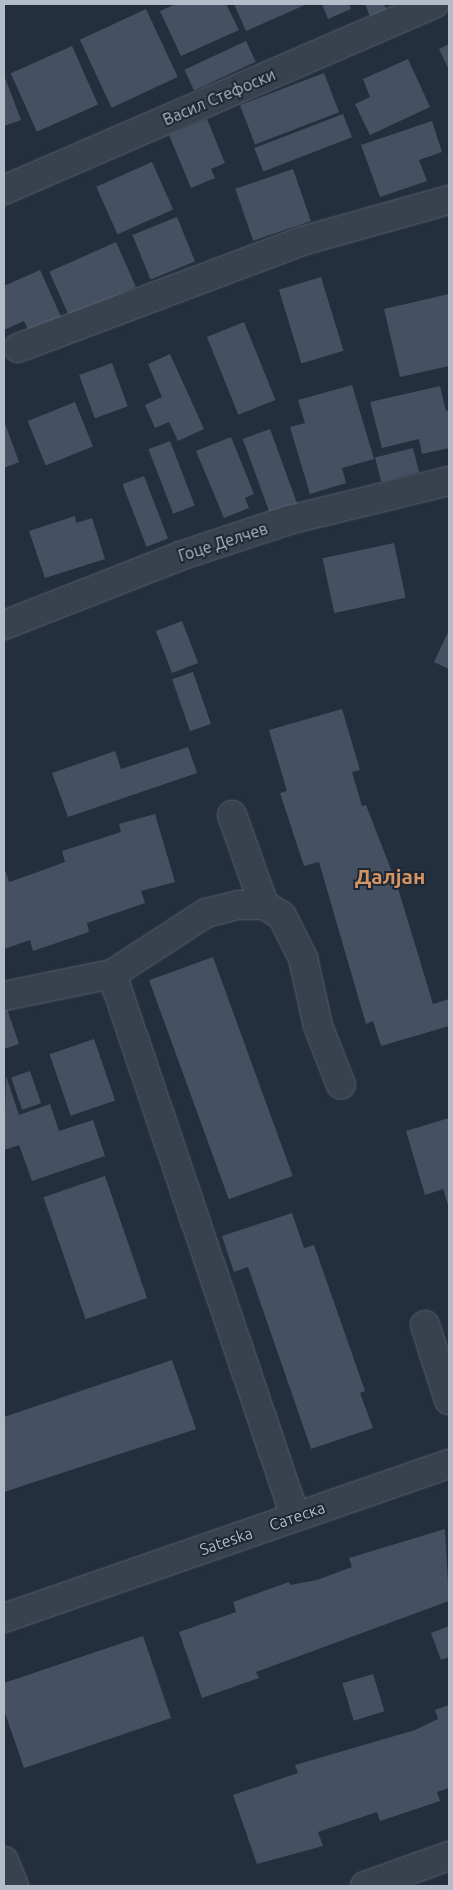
<!DOCTYPE html>
<meta charset="utf-8">
<style>
body{margin:0}
#map{position:relative;width:453px;height:1890px;overflow:hidden;background:#242f3e;font-family:Ubuntu,sans-serif}
div>[style]{position:absolute}
[style*='--x']{left:calc(var(--x)*1px);top:calc(var(--y)*1px);width:calc(var(--w)*1px);rotate:calc(var(--a)*1deg)}
.building>*{inset:0;background:#455162;transform-origin:0 0}
.roads{filter:drop-shadow(0 0 1px #565f6c) drop-shadow(0 0 1px #565f6c)}
.minor>*{height:28px;margin:-14px;padding:0 14px;transform-origin:14px;border-radius:14px;background:#38414e}
span{translate:-50% -50%;white-space:nowrap;text-align:center;line-height:1.15;-webkit-text-stroke:4px #1d2633;paint-order:stroke}
.street-label{font-size:16px;color:#b4bcc9}
.district-label{font-size:21px;color:#d59563;font-weight:700}
.frame{position:absolute;inset:0;border:5px solid #b4bcc9;pointer-events:none}
</style>
<div id="map">
<div class="building">
<i style="clip-path:polygon(176px 4px,226px 4px,239px 30px,181px 56px,160px 11px)"></i>
<i style="clip-path:polygon(234px 4px,307px 4px,246px 31px)"></i>
<i style="clip-path:polygon(322px 4px,349px 4px,351px 9px,328px 19px)"></i>
<i style="clip-path:polygon(365px 4px,384px 4px,388px 13px,371px 19px)"></i>
<i style="left:146px;top:9px;width:75px;height:73px;rotate:65deg"></i>
<i style="left:246px;top:41px;width:23px;height:68px;rotate:65deg"></i>
<i style="clip-path:polygon(449px 44px,449px 70px,439px 49px)"></i>
<i style="left:72px;top:46px;width:64px;height:67px;rotate:66deg"></i>
<i style="clip-path:polygon(408px 59px,430px 107px,370px 135px,355px 104px,370px 97px,363px 79px)"></i>
<i style="left:324px;top:73px;width:42px;height:90px;rotate:69deg"></i>
<i style="clip-path:polygon(4px 75px,21px 120px,4px 126px)"></i>
<i style="left:343px;top:114px;width:25px;height:95px;rotate:69deg"></i>
<i style="clip-path:polygon(207px 119px,225px 163px,211px 169px,215px 178px,191px 188px,169px 135px)"></i>
<i style="clip-path:polygon(432px 121px,442px 152px,419px 160px,427px 181px,380px 197px,361px 145px)"></i>
<i style="left:152px;top:162px;width:52px;height:61px;rotate:66deg"></i>
<i style="left:293px;top:169px;width:55px;height:61px;rotate:71deg"></i>
<i style="left:177px;top:217px;width:48px;height:48px;rotate:68deg"></i>
<i style="left:116px;top:242px;width:49px;height:73px;rotate:66deg"></i>
<i style="clip-path:polygon(40px 270px,62px 319px,30px 333px,24px 321px,4px 330px,4px 286px)"></i>
<i style="left:321px;top:277px;width:77px;height:44px;rotate:73deg"></i>
<i style="clip-path:polygon(449px 294px,449px 366px,400px 377px,384px 309px)"></i>
<i style="left:244px;top:322px;width:84px;height:40px;rotate:68deg"></i>
<i style="clip-path:polygon(170px 354px,204px 429px,178px 441px,169px 422px,155px 428px,145px 405px,162px 397px,148px 364px)"></i>
<i style="left:112px;top:363px;width:46px;height:35px;rotate:70deg"></i>
<i style="clip-path:polygon(352px 385px,374px 459px,342px 468px,346px 483px,310px 494px,290px 427px,305px 423px,298px 400px)"></i>
<i style="clip-path:polygon(440px 386px,446px 411px,449px 410px,449px 448px,422px 454px,419px 439px,382px 448px,370px 402px)"></i>
<i style="left:75px;top:402px;width:48px;height:51px;rotate:68deg"></i>
<i style="clip-path:polygon(4px 421px,19px 462px,4px 468px)"></i>
<i style="left:270px;top:429px;width:81px;height:29px;rotate:70deg"></i>
<i style="clip-path:polygon(231px 437px,254px 494px,245px 498px,249px 508px,224px 518px,196px 451px)"></i>
<i style="left:170px;top:441px;width:69px;height:23px;rotate:69deg"></i>
<i style="left:413px;top:448px;width:25px;height:39px;rotate:76deg"></i>
<i style="left:144px;top:476px;width:67px;height:23px;rotate:69deg"></i>
<i style="clip-path:polygon(75px 516px,76px 523px,92px 518px,105px 559px,45px 578px,29px 531px)"></i>
<i style="left:394px;top:543px;width:56px;height:73px;rotate:78deg"></i>
<i style="left:182px;top:621px;width:45px;height:28px;rotate:69deg"></i>
<i style="clip-path:polygon(449px 630px,449px 669px,434px 662px)"></i>
<i style="left:193px;top:672px;width:55px;height:22px;rotate:71deg"></i>
<i style="clip-path:polygon(342px 709px,360px 770px,352px 772px,362px 806px,366px 805px,397px 885px,433px 1004px,449px 999px,449px 1026px,381px 1046px,373px 1021px,366px 1024px,319px 862px,304px 866px,280px 793px,287px 791px,269px 730px)"></i>
<i style="clip-path:polygon(188px 747px,197px 773px,68px 817px,52px 773px,115px 751px,121px 769px)"></i>
<i style="clip-path:polygon(155px 814px,175px 882px,141px 891px,145px 903px,87px 923px,89px 932px,33px 951px,30px 940px,4px 949px,4px 867px,9px 882px,35px 873px,65px 862px,62px 851px,121px 832px,119px 824px)"></i>
<i style="left:213px;top:957px;width:233px;height:68px;rotate:70deg"></i>
<i style="clip-path:polygon(6px 1006px,19px 1044px,4px 1049px,4px 1007px)"></i>
<i style="left:94px;top:1039px;width:65px;height:47px;rotate:71deg"></i>
<i style="left:30px;top:1071px;width:34px;height:20px;rotate:71deg"></i>
<i style="clip-path:polygon(6px 1076px,19px 1115px,50px 1104px,59px 1131px,93px 1120px,105px 1156px,32px 1181px,19px 1145px,4px 1150px)"></i>
<i style="clip-path:polygon(449px 1118px,449px 1208px,443px 1189px,425px 1195px,406px 1131px)"></i>
<i style="left:105px;top:1176px;width:129px;height:65px;rotate:71deg"></i>
<i style="clip-path:polygon(292px 1213px,304px 1248px,314px 1245px,365px 1391px,360px 1393px,373px 1428px,311px 1449px,248px 1267px,234px 1272px,222px 1236px)"></i>
<i style="clip-path:polygon(172px 1360px,196px 1429px,4px 1492px,4px 1417px)"></i>
<i style="clip-path:polygon(445px 1529px,449px 1601px,256px 1672px,259px 1678px,202px 1698px,179px 1632px,236px 1612px,233px 1602px,289px 1582px,290px 1585px,317px 1580px,352px 1567px,349px 1558px)"></i>
<i style="clip-path:polygon(449px 1626px,449px 1657px,441px 1660px,431px 1633px)"></i>
<i style="clip-path:polygon(143px 1636px,171px 1718px,24px 1768px,4px 1710px,4px 1683px)"></i>
<i style="left:373px;top:1674px;width:39px;height:32px;rotate:73deg"></i>
<i style="clip-path:polygon(449px 1705px,449px 1788px,437px 1792px,440px 1801px,380px 1821px,377px 1812px,318px 1832px,323px 1846px,257px 1864px,233px 1795px,298px 1773px,295px 1765px,415px 1730px,438px 1719px,435px 1710px)"></i>
</div>
<div class="roads">
<div class="minor">
<i style="--x:4;--y:190;--w:469;--a:-23.4"></i>
<i style="--x:18;--y:348;--w:303;--a:-20.6"></i>
<i style="--x:302;--y:241;--w:153;--a:-15.6"></i>
<i style="--x:4;--y:625;--w:189;--a:-21.4"></i>
<i style="--x:180;--y:556;--w:115;--a:-18.3"></i>
<i style="--x:289;--y:520;--w:165;--a:-13.7"></i>
<i style="--x:232;--y:815;--w:96;--a:70.4"></i>
<i style="--x:264;--y:905;--w:21;--a:31"></i>
<i style="--x:282;--y:916;--w:47;--a:63.4"></i>
<i style="--x:303;--y:958;--w:70;--a:77.6"></i>
<i style="--x:318;--y:1026;--w:63;--a:68.7"></i>
<i style="--x:112;--y:974;--w:112;--a:-33"></i>
<i style="--x:206;--y:913;--w:33;--a:-14"></i>
<i style="--x:238;--y:905;--w:26;--a:0"></i>
<i style="--x:4;--y:996;--w:110;--a:-11.5"></i>
<i style="--x:112;--y:974;--w:572;--a:71.34"></i>
<i style="--x:425;--y:1325;--w:79;--a:72.3"></i>
<i style="--x:4;--y:1618;--w:471;--a:-19.1"></i>
<i style="--x:4;--y:1861;--w:27;--a:68"></i>
<i style="--x:365;--y:1886;--w:89;--a:-19.7"></i>
</div>
</div>
<div class="street-label">
<span style="left:219px;top:97px;rotate:-23deg">Васил Стефоски</span>
<span style="left:223px;top:542px;rotate:-18deg">Гоце Делчев</span>
<span style="left:297px;top:1516px;rotate:-19deg">Сатеска</span>
<span style="left:226px;top:1541px;rotate:-19deg">Sateska</span>
</div>
<div class="district-label">
<span style="left:390px;top:876px">Далјан</span>
</div>
<div class="frame"></div>
</div>
